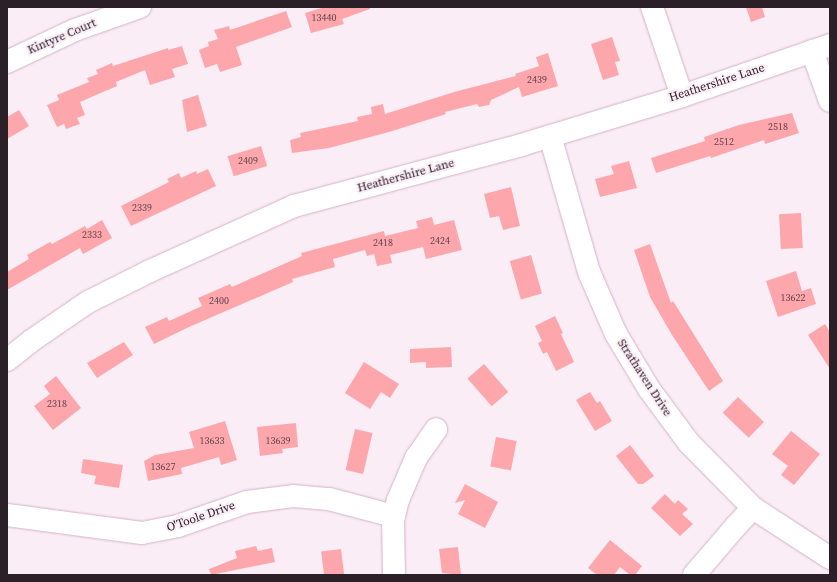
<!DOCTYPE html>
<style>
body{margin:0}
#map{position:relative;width:837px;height:582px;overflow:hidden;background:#fbedf6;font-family:"Source Serif 4",serif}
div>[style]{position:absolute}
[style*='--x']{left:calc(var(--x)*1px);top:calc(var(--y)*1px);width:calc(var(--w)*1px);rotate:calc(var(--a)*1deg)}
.building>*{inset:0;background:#fda7ad;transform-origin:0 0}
.roads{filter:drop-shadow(0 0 1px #d3b3c7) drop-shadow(0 0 1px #d3b3c7)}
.minor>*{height:22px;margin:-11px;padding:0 11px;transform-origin:11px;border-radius:11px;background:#fff}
span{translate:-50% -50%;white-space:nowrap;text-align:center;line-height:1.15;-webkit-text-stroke:4px #fbedf6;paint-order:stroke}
.number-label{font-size:10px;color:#604249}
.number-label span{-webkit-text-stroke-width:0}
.street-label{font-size:12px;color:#2c2028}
.frame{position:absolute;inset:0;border:8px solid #2c2028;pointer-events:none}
</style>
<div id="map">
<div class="building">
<i style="clip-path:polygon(325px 7px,370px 7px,370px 9px,342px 19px,344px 24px,311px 33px,305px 13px)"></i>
<i style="clip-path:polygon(746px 7px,762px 7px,765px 17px,751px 22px)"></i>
<i style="clip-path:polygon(286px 11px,292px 27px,236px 47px,242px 65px,220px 72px,217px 64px,205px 68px,199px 50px,209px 46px,208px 42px,218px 39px,214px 30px,229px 26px,230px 30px)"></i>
<i style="clip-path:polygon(612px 37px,620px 61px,615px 62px,619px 75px,603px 80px,591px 44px)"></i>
<i style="clip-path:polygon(182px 46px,188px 64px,172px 69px,175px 77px,150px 85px,145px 70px,116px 82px,117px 86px,80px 102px,85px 115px,77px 118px,80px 124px,66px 129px,64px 124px,57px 127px,47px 105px,59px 100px,57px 95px,89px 82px,87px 78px,98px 74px,96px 70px,112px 63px,113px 66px,168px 48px,168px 50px)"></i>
<i style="clip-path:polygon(548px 53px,558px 86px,522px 97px,519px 87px,491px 100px,489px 105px,479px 107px,477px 104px,445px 112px,446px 114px,389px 132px,329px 148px,292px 153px,290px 140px,301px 137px,300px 133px,358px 121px,357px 117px,372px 114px,371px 107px,383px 104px,385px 114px,454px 92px,516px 76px,515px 74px,539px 66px,536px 57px)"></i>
<i style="clip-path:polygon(198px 95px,207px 126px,187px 132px,182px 100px)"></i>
<i style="clip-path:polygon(19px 110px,29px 126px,7px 139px,7px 117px)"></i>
<i style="clip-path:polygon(792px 113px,799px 133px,765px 144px,764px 140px,711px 158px,710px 156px,656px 173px,651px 158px,705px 141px,704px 137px,739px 125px)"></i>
<i style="left:261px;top:146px;width:21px;height:35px;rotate:73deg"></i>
<i style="clip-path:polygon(629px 161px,637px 188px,600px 197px,595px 179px,614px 174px,611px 166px)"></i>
<i style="clip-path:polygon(208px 169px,216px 186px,131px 226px,121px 206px,169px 182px,167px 179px,179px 173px,181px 178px,196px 171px,197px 174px)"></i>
<i style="clip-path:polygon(511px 187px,520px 226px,503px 230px,499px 216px,490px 218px,484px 194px)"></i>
<i style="left:801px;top:213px;width:35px;height:22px;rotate:87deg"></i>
<i style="clip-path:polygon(432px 217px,434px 225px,454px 220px,462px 250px,426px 259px,423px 247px,390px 255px,392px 263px,377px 266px,374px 254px,367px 256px,365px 250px,333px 259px,335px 267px,292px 279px,293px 282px,189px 327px,154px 344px,145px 327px,167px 317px,169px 321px,202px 306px,198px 298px,230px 284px,232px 287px,302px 256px,301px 253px,384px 231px,385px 236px,418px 228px,416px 221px)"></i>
<i style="clip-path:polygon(102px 220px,112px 238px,83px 254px,80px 248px,7px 290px,7px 272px,29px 259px,27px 255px,50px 242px,52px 244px,85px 226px,87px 229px)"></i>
<i style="clip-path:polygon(650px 244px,671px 303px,673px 301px,723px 381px,709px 391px,672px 335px,650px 297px,634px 250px)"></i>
<i style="left:531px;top:255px;width:40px;height:22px;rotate:74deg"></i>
<i style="clip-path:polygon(796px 271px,802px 291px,811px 288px,816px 304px,778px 317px,766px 281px)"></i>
<i style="clip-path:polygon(555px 316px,563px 333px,561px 334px,574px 362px,556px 371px,547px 352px,543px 354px,538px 343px,542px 341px,535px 326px)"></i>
<i style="clip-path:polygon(825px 324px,830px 332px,830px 369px,808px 335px)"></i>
<i style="clip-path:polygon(124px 342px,133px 355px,97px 378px,87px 363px)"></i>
<i style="clip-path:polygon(451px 347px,452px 367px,426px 368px,426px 362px,410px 363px,410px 349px)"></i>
<i style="clip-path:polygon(364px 362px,399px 384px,390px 398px,381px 392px,370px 409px,345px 393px)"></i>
<i style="left:484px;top:364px;width:37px;height:22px;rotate:49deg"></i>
<i style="clip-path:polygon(56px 376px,81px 408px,53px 430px,34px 406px,50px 394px,44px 386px)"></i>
<i style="clip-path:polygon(590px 392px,597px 403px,600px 401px,612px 421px,595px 431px,576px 400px)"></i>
<i style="left:738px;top:397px;width:36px;height:22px;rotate:44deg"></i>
<i style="clip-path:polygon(225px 421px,237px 460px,221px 465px,219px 457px,181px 468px,182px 474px,148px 481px,144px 461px,155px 455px,194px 448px,189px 432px)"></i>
<i style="clip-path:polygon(296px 423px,298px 447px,282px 449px,283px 453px,260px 456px,257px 427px)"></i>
<i style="left:355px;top:429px;width:18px;height:42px;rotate:13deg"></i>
<i style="clip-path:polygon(791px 431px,820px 454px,794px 485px,781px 475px,788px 466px,772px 454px)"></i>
<i style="left:496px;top:437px;width:21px;height:30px;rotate:11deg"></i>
<i style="clip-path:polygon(630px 445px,654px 476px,643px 484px,638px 484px,616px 456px)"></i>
<i style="clip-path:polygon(83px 459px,123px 465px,119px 488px,94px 484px,96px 476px,81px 473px)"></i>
<i style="clip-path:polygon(465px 484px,498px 502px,485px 528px,458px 514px,465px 500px,455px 503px)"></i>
<i style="clip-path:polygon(665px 494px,675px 504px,678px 500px,688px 509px,682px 514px,693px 524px,680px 536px,651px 508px)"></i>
<i style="clip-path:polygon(610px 540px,642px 566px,635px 575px,630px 575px,620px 567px,614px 575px,597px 575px,588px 568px)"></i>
<i style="clip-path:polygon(256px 546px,258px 551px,272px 548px,275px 562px,211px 575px,209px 569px,237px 558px,235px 551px)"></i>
<i style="clip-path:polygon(458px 547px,461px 575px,442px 573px,439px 549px)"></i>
<i style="left:341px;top:549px;width:26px;height:20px;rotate:83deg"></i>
</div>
<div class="roads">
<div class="minor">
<i style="--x:652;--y:7;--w:94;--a:71.4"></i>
<i style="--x:812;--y:51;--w:53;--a:70.2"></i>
<i style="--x:7;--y:62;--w:75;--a:-25.2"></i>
<i style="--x:75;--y:30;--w:69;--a:-19.5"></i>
<i style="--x:550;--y:136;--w:141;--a:74"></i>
<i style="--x:589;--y:272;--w:68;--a:66.5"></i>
<i style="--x:616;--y:334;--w:64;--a:59"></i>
<i style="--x:649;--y:389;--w:67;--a:53.5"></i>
<i style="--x:689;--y:443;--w:91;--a:45.4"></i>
<i style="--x:753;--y:508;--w:92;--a:33"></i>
<i style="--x:7;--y:360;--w:31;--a:-38"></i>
<i style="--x:31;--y:341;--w:69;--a:-34.4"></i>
<i style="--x:88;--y:302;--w:69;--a:-26.6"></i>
<i style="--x:150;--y:271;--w:158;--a:-24.3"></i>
<i style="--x:294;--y:206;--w:235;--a:-15"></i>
<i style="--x:521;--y:145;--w:168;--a:-16.9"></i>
<i style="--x:682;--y:96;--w:157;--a:-19"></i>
<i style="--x:7;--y:515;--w:136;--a:7.6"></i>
<i style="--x:142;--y:533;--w:37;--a:-11"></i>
<i style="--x:178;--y:526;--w:73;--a:-19.2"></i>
<i style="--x:247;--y:502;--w:46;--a:-7.4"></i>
<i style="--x:293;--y:496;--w:36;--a:5"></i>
<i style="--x:329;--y:499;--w:67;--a:14.7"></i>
<i style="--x:394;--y:575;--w:55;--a:-91"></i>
<i style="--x:393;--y:520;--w:21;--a:-76"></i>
<i style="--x:398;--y:500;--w:46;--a:-66.8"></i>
<i style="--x:416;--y:458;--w:35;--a:-55"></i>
<i style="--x:694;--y:575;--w:65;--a:-49.4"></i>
<i style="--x:736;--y:526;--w:25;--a:-47"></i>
</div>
</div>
<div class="number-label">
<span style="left:324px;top:18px">13440</span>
<span style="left:537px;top:80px">2439</span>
<span style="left:778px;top:127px">2518</span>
<span style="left:724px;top:142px">2512</span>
<span style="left:248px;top:161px">2409</span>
<span style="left:142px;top:208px">2339</span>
<span style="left:92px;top:235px">2333</span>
<span style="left:440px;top:241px">2424</span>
<span style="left:383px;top:243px">2418</span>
<span style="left:793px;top:298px">13622</span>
<span style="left:219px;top:301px">2400</span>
<span style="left:57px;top:404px">2318</span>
<span style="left:212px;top:441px">13633</span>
<span style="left:278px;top:441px">13639</span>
<span style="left:163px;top:467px">13627</span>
</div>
<div class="street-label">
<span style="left:62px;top:37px;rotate:-23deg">Kintyre Court</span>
<span style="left:717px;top:83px;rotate:-18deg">Heathershire Lane</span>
<span style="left:406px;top:176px;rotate:-15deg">Heathershire Lane</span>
<span style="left:644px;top:378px;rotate:57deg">Strathaven Drive</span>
<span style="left:201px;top:517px;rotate:-19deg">O'Toole Drive</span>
</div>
<div class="frame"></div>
</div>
